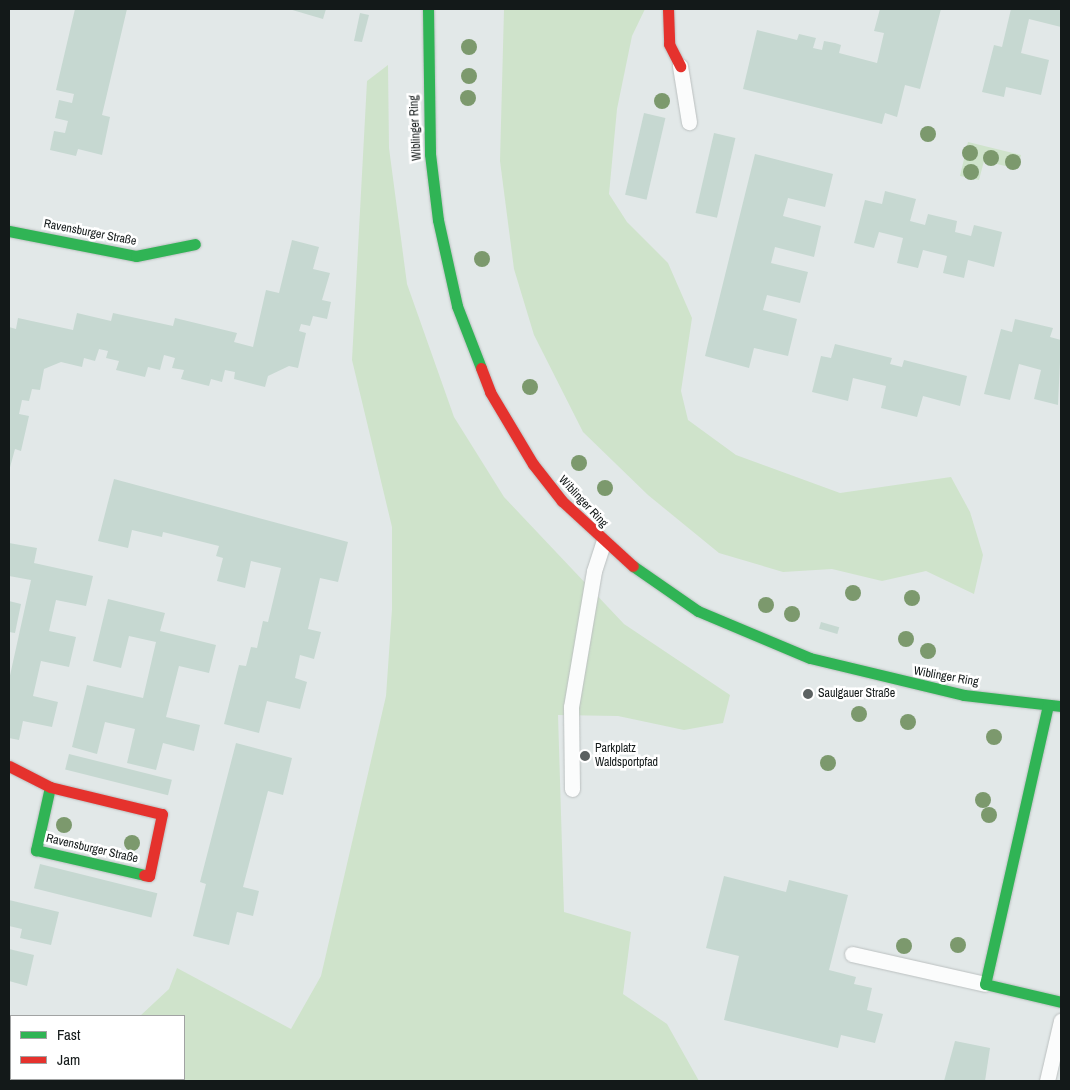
<!DOCTYPE html>
<meta charset="utf-8">
<style>
body{margin:0}
#map{position:relative;width:1070px;height:1090px;overflow:hidden;background:#e2e8e8;font-family:"Archivo Narrow",sans-serif}
div>[style]{position:absolute}
[style*='--x']{left:calc(var(--x)*1px);top:calc(var(--y)*1px);width:calc(var(--w)*1px);rotate:calc(var(--a)*1deg)}
.green>*{inset:0;background:#cfe3cb}
.building>*{inset:0;background:#c6d8d1;transform-origin:0 0}
.roads{filter:drop-shadow(0 0 1px #bbc0c0) drop-shadow(0 0 1px #bbc0c0)}
.lane>*{height:15px;margin:-7.5px;padding:0 7.5px;transform-origin:7.5px;border-radius:7.5px;background:#fbfcfc}
.fast>*{height:11px;margin:-5.5px;padding:0 5.5px;transform-origin:5.5px;border-radius:5.5px;background:#30b455}
.jam>*{height:11px;margin:-5.5px;padding:0 5.5px;transform-origin:5.5px;border-radius:5.5px;background:#e5322d}
.trees>*{width:16px;height:16px;margin:-8px;border-radius:50%;background:#7c996d}
.dots>*{width:14px;height:14px;translate:-50% -50%;box-sizing:border-box;border:2px solid #fff;border-radius:50%}
span{translate:-50% -50%;white-space:nowrap;text-align:center;line-height:1.15;-webkit-text-stroke:5px #fff;paint-order:stroke}
.street-label{font-size:12px;color:#131919}
.poi-label{font-size:12px;color:#131919}
.left{translate:0 -50%;text-align:left}
.frame{position:absolute;inset:0;border:10px solid #131919;pointer-events:none}
.legend{position:absolute;left:10px;top:1015px;width:175px;height:65px;box-sizing:border-box;background:#fff;border:1px solid #a1a3a3;margin:0;padding:6px 9px;list-style:none;font-size:15px;color:#131919}
.legend li{display:flex;align-items:center;gap:10px;height:25px}
.legend b{width:25px;border:1px solid #a1a3a3}
</style>
<div id="map">
<div class="green">
<i style="clip-path:polygon(504px 9px,645px 9px,632px 36px,617px 109px,609px 194px,627px 222px,668px 263px,692px 318px,681px 391px,688px 420px,736px 455px,840px 493px,951px 477px,970px 512px,983px 555px,974px 594px,926px 571px,882px 581px,832px 569px,783px 572px,719px 553px,648px 495px,583px 432px,534px 335px,514px 269px,500px 161px)"></i>
<i style="clip-path:polygon(388px 65px,389px 148px,407px 284px,454px 417px,504px 497px,624px 624px,730px 695px,723px 723px,684px 730px,618px 716px,558px 715px,564px 912px,631px 932px,623px 994px,667px 1024px,699px 1081px,67px 1081px,184px 1079px,184px 1016px,140px 1016px,169px 989px,177px 968px,291px 1029px,321px 976px,386px 696px,392px 609px,392px 527px,352px 360px,367px 81px)"></i>
<i style="clip-path:polygon(968px 142px,1021px 155px,1018px 169px,984px 161px,979px 180px,960px 176px)"></i>
</div>
<div class="building">
<i style="clip-path:polygon(75px 9px,127px 9px,102px 115px,110px 117px,102px 155px,78px 149px,76px 156px,50px 150px,54px 131px,65px 133px,68px 121px,55px 118px,59px 100px,72px 103px,74px 94px,56px 90px)"></i>
<i style="clip-path:polygon(289px 9px,326px 9px,323px 19px)"></i>
<i style="clip-path:polygon(880px 9px,941px 9px,920px 89px,905px 85px,897px 117px,885px 113px,882px 124px,743px 89px,757px 30px,797px 40px,799px 34px,816px 38px,813px 48px,822px 50px,824px 41px,835px 43px,841px 45px,839px 53px,877px 63px,884px 33px,874px 31px)"></i>
<i style="clip-path:polygon(1011px 9px,1061px 9px,1061px 27px,1029px 19px,1021px 53px,1049px 60px,1041px 95px,1006px 87px,1004px 97px,982px 92px,994px 45px,1002px 47px)"></i>
<i style="clip-path:polygon(360px 13px,369px 15px,362px 42px,354px 41px)"></i>
<i style="left:644px;top:113px;width:22px;height:84px;rotate:13deg"></i>
<i style="left:714px;top:133px;width:22px;height:82px;rotate:13deg"></i>
<i style="clip-path:polygon(755px 154px,833px 174px,825px 207px,788px 198px,783px 216px,821px 226px,814px 257px,775px 247px,771px 263px,808px 272px,800px 303px,767px 295px,763px 310px,797px 319px,788px 356px,754px 348px,749px 368px,705px 356px)"></i>
<i style="clip-path:polygon(885px 191px,916px 199px,910px 221px,925px 225px,928px 214px,957px 221px,955px 232px,971px 236px,974px 225px,1002px 232px,994px 267px,968px 260px,964px 278px,943px 273px,947px 256px,923px 250px,918px 268px,897px 263px,903px 238px,879px 232px,874px 248px,854px 243px,865px 200px,882px 204px)"></i>
<i style="clip-path:polygon(292px 240px,319px 247px,313px 269px,330px 273px,322px 300px,331px 302px,327px 319px,313px 316px,310px 326px,301px 324px,299px 331px,306px 333px,298px 368px,289px 366px,268px 376px,265px 387px,234px 379px,235px 372px,225px 370px,222px 382px,211px 379px,209px 386px,181px 379px,184px 370px,172px 368px,175px 358px,164px 355px,160px 370px,148px 367px,145px 377px,116px 370px,119px 361px,106px 358px,108px 351px,99px 349px,95px 361px,84px 358px,82px 367px,61px 362px,44px 369px,40px 390px,32px 389px,29px 401px,22px 400px,19px 414px,29px 416px,21px 451px,15px 449px,9px 471px,9px 327px,16px 329px,18px 318px,73px 330px,77px 313px,111px 321px,113px 313px,173px 326px,175px 318px,237px 333px,234px 342px,253px 347px,266px 290px,279px 293px)"></i>
<i style="clip-path:polygon(1015px 319px,1053px 328px,1050px 337px,1061px 340px,1058px 405px,1034px 399px,1041px 370px,1019px 364px,1010px 400px,984px 394px,1001px 329px,1012px 332px)"></i>
<i style="clip-path:polygon(835px 344px,892px 358px,890px 364px,902px 367px,904px 360px,967px 376px,960px 406px,923px 396px,917px 417px,881px 408px,886px 386px,853px 378px,848px 401px,812px 392px,821px 356px,831px 358px)"></i>
<i style="clip-path:polygon(114px 479px,348px 542px,338px 582px,320px 578px,308px 629px,321px 632px,314px 659px,300px 655px,295px 678px,307px 682px,300px 709px,267px 701px,259px 733px,224px 724px,239px 665px,246px 666px,251px 647px,257px 648px,263px 621px,268px 622px,281px 568px,251px 561px,245px 588px,217px 581px,223px 558px,216px 556px,219px 546px,163px 532px,162px 537px,132px 530px,128px 548px,98px 541px)"></i>
<i style="clip-path:polygon(9px 543px,37px 548px,34px 563px,93px 576px,86px 606px,56px 600px,49px 631px,76px 637px,69px 667px,41px 661px,33px 696px,58px 702px,52px 727px,23px 721px,19px 740px,9px 738px,9px 680px,31px 580px,9px 576px)"></i>
<i style="clip-path:polygon(108px 599px,165px 613px,160px 631px,216px 645px,209px 673px,179px 666px,166px 717px,200px 725px,194px 751px,163px 743px,156px 770px,127px 763px,135px 729px,105px 722px,97px 754px,72px 747px,87px 685px,143px 698px,156px 642px,129px 636px,121px 668px,93px 661px)"></i>
<i style="clip-path:polygon(9px 601px,21px 604px,15px 633px,9px 632px)"></i>
<i style="left:821px;top:622px;width:19px;height:7px;rotate:16deg"></i>
<i style="clip-path:polygon(236px 743px,292px 758px,283px 795px,268px 791px,243px 887px,259px 891px,253px 916px,237px 912px,229px 945px,193px 936px,206px 884px,200px 882px)"></i>
<i style="left:69px;top:754px;width:106px;height:16px;rotate:14deg"></i>
<i style="left:40px;top:864px;width:121px;height:25px;rotate:14deg"></i>
<i style="clip-path:polygon(724px 876px,786px 892px,789px 880px,848px 895px,829px 970px,856px 977px,854px 984px,872px 988px,867px 1010px,883px 1014px,875px 1043px,841px 1035px,838px 1048px,724px 1020px,739px 956px,706px 948px)"></i>
<i style="clip-path:polygon(9px 900px,59px 912px,51px 945px,20px 938px,22px 929px,9px 926px)"></i>
<i style="clip-path:polygon(9px 949px,34px 955px,27px 986px,9px 981px)"></i>
<i style="clip-path:polygon(955px 1041px,990px 1048px,985px 1081px,944px 1081px)"></i>
</div>
<div class="roads">
<div class="lane">
<i style="--x:680;--y:66;--w:57;--a:80.9"></i>
<i style="--x:572;--y:789;--w:82;--a:-90.7"></i>
<i style="--x:571;--y:707;--w:138;--a:-80.4"></i>
<i style="--x:594;--y:571;--w:29;--a:-72"></i>
<i style="--x:852;--y:954;--w:136;--a:12.7"></i>
<i style="--x:1047;--y:1081;--w:62;--a:-76.9"></i>
</div>
<div class="fast">
<i style="--x:428;--y:9;--w:145;--a:89.2"></i>
<i style="--x:430;--y:154;--w:66;--a:83.1"></i>
<i style="--x:438;--y:220;--w:88;--a:77.5"></i>
<i style="--x:457;--y:306;--w:66;--a:68.8"></i>
<i style="--x:9;--y:231;--w:129;--a:11.1"></i>
<i style="--x:136;--y:256;--w:60;--a:-11.5"></i>
<i style="--x:633;--y:566;--w:79;--a:34.7"></i>
<i style="--x:698;--y:611;--w:121;--a:22.8"></i>
<i style="--x:810;--y:658;--w:158;--a:13.5"></i>
<i style="--x:964;--y:695;--w:98;--a:6.5"></i>
<i style="--x:1048;--y:705;--w:286;--a:102.7"></i>
<i style="--x:985;--y:984;--w:78;--a:13.3"></i>
<i style="--x:50;--y:787;--w:65;--a:102.5"></i>
<i style="--x:36;--y:850;--w:111;--a:13"></i>
</div>
<div class="jam">
<i style="--x:668;--y:9;--w:35;--a:88"></i>
<i style="--x:669;--y:44;--w:25;--a:63"></i>
<i style="--x:481;--y:368;--w:26;--a:69"></i>
<i style="--x:490;--y:392;--w:84;--a:59.2"></i>
<i style="--x:533;--y:464;--w:47;--a:51.9"></i>
<i style="--x:562;--y:501;--w:96;--a:42.5"></i>
<i style="--x:9;--y:766;--w:46;--a:27.1"></i>
<i style="--x:50;--y:787;--w:115;--a:13.6"></i>
<i style="--x:162;--y:814;--w:63;--a:101.8"></i>
<i style="--x:149;--y:876;--w:5;--a:-169"></i>
</div>
</div>
<div class="trees">
<i style="left:469px;top:47px"></i>
<i style="left:469px;top:76px"></i>
<i style="left:468px;top:98px"></i>
<i style="left:662px;top:101px"></i>
<i style="left:928px;top:134px"></i>
<i style="left:970px;top:153px"></i>
<i style="left:991px;top:158px"></i>
<i style="left:1013px;top:162px"></i>
<i style="left:971px;top:172px"></i>
<i style="left:482px;top:259px"></i>
<i style="left:530px;top:387px"></i>
<i style="left:579px;top:463px"></i>
<i style="left:605px;top:488px"></i>
<i style="left:853px;top:593px"></i>
<i style="left:912px;top:598px"></i>
<i style="left:766px;top:605px"></i>
<i style="left:792px;top:614px"></i>
<i style="left:906px;top:639px"></i>
<i style="left:928px;top:651px"></i>
<i style="left:859px;top:714px"></i>
<i style="left:908px;top:722px"></i>
<i style="left:994px;top:737px"></i>
<i style="left:828px;top:763px"></i>
<i style="left:983px;top:800px"></i>
<i style="left:989px;top:815px"></i>
<i style="left:64px;top:825px"></i>
<i style="left:132px;top:843px"></i>
<i style="left:958px;top:945px"></i>
<i style="left:904px;top:946px"></i>
</div>
<div class="dots">
<i style="left:808px;top:694px;background:#5b6161"></i>
<i style="left:585px;top:756px;background:#5b6161"></i>
</div>
<div class="street-label">
<span style="left:416px;top:128px;rotate:-93deg">Wiblinger Ring</span>
<span style="left:90px;top:233px;rotate:11deg">Ravensburger Straße</span>
<span style="left:583px;top:502px;rotate:47deg">Wiblinger Ring</span>
<span style="left:946px;top:677px;rotate:10deg">Wiblinger Ring</span>
<span style="left:92px;top:849px;rotate:13deg">Ravensburger Straße</span>
</div>
<div class="poi-label">
<span class="left" style="left:818px;top:694px">Saulgauer Straße</span>
<span class="left" style="left:595px;top:756px">Parkplatz<br>Waldsportpfad</span>
</div>
<div class="frame"></div>
<ul class="legend">
<li><b style="height:6px;background:#30b455"></b>Fast</li>
<li><b style="height:6px;background:#e5322d"></b>Jam</li>
</ul>
</div>
